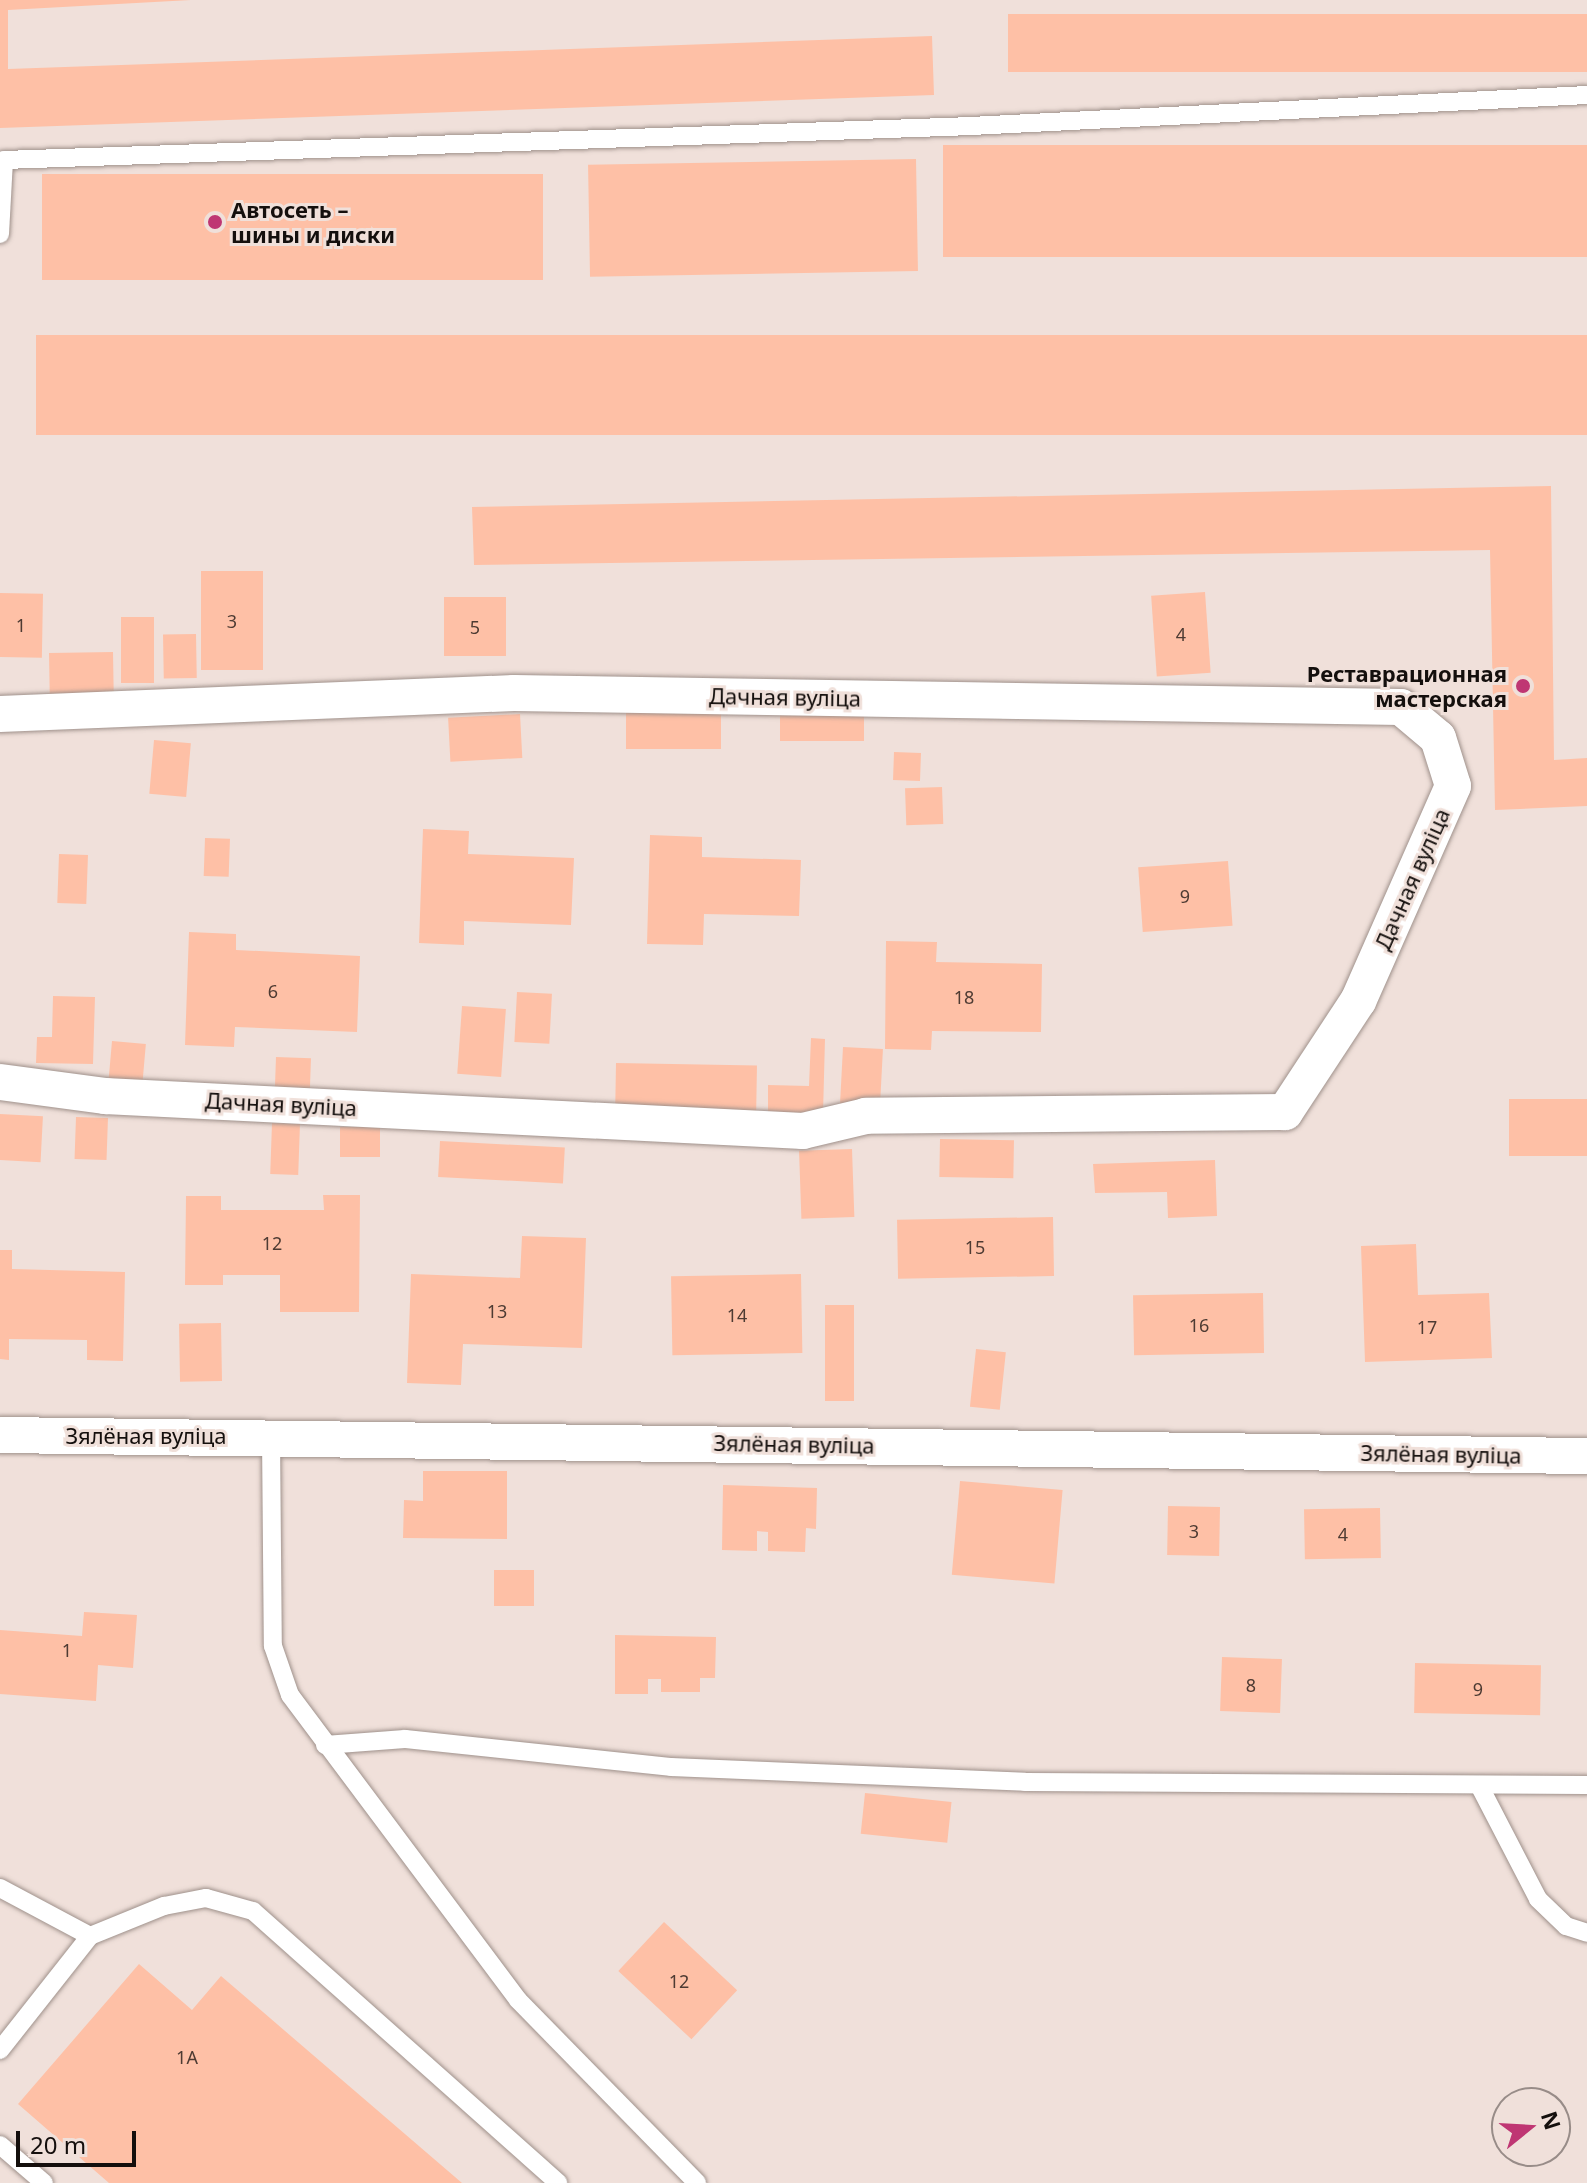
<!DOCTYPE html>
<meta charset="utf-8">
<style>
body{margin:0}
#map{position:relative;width:1587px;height:2183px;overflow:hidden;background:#f0e0da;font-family:"Noto Sans",sans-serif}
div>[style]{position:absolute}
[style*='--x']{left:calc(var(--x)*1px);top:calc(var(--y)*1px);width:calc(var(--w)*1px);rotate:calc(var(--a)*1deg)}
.building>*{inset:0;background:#fec0a6;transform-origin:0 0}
.roads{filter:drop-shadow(0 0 2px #9f918b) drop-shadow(0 0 2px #9f918b)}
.lane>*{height:18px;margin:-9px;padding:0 9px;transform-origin:9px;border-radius:9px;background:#fff}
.street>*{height:36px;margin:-18px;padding:0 18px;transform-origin:18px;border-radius:18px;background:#fff}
.dots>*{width:22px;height:22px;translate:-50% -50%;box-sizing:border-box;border:4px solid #f0e0da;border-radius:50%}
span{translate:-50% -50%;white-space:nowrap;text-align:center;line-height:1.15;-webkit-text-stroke:6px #f0e0da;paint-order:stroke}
.number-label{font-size:18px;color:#4e3b33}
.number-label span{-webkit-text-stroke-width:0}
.poi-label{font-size:22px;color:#140f0d;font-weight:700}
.left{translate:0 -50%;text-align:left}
.right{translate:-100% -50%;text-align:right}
.street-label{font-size:22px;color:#140f0d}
.north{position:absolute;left:1491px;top:2087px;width:80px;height:80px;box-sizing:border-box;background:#f0e0da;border:2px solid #988c88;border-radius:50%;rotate:72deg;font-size:22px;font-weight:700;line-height:32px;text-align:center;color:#140f0d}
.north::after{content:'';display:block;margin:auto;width:28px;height:36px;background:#bf3673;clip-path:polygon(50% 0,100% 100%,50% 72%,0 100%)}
.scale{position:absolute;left:16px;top:2131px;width:120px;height:36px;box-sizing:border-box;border:4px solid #140f0d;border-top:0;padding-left:10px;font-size:24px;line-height:28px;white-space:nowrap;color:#140f0d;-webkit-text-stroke:6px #f0e0da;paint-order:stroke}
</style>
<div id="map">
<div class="building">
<i style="clip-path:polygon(0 0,191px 0,8px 10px,8px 69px,932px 36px,934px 95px,0 128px)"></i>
<i style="left:1587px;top:14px;width:58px;height:579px;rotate:90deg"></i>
<i style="left:1587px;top:145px;width:112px;height:644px;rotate:90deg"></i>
<i style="left:916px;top:159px;width:112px;height:328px;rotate:89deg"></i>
<i style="left:543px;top:174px;width:106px;height:501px;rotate:90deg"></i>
<i style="left:1587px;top:335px;width:100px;height:1551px;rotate:90deg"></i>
<i style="clip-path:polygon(1551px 486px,1554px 760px,1587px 758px,1587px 806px,1495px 810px,1490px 550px,474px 565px,472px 507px)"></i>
<i style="left:201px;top:571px;width:62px;height:99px"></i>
<i style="left:1205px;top:592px;width:81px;height:54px;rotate:86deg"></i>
<i style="left:0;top:593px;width:43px;height:64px;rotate:1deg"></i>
<i style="left:444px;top:597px;width:62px;height:59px"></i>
<i style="left:121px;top:617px;width:33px;height:66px"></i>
<i style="left:196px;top:634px;width:44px;height:33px;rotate:89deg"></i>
<i style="left:113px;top:652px;width:48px;height:64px;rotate:89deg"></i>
<i style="left:626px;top:707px;width:95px;height:42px"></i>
<i style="left:780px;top:709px;width:84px;height:32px"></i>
<i style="left:520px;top:714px;width:44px;height:72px;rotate:87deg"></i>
<i style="left:154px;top:740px;width:37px;height:54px;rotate:5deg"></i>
<i style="left:894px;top:752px;width:27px;height:28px;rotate:2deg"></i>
<i style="left:942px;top:787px;width:37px;height:37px;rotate:88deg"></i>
<i style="clip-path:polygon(423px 829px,469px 831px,468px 854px,574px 858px,571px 925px,464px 921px,464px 945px,419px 943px)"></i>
<i style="clip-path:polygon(650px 835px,702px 837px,702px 857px,801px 860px,799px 916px,704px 914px,703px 945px,647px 944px)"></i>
<i style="left:205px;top:838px;width:25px;height:38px;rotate:2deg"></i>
<i style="left:59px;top:854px;width:29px;height:49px;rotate:2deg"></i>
<i style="left:1228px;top:861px;width:65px;height:90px;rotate:86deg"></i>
<i style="clip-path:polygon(189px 932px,236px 934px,236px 950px,360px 956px,357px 1032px,235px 1027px,234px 1047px,185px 1045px)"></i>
<i style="clip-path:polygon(886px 941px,937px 942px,936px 962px,1042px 964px,1041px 1032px,932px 1031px,931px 1050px,885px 1049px)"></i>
<i style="left:517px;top:992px;width:35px;height:50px;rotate:3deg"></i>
<i style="clip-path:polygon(53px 996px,95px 997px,93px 1064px,36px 1063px,37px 1037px,52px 1037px)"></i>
<i style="left:462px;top:1006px;width:44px;height:68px;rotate:4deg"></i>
<i style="clip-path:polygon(811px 1038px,825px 1039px,823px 1114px,768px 1113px,768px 1085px,809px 1086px)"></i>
<i style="left:112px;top:1041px;width:34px;height:38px;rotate:5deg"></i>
<i style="left:843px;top:1047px;width:40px;height:57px;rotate:3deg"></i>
<i style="left:276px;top:1057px;width:35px;height:30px;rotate:2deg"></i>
<i style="left:616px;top:1063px;width:141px;height:51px;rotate:1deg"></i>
<i style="left:1587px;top:1099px;width:57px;height:78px;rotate:90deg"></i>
<i style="left:0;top:1114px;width:43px;height:46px;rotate:3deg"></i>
<i style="left:76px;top:1117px;width:32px;height:42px;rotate:2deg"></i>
<i style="left:272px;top:1123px;width:28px;height:51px;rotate:2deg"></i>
<i style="left:340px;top:1127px;width:40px;height:30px"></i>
<i style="left:940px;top:1139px;width:74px;height:38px;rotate:1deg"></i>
<i style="left:440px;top:1141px;width:125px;height:36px;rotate:3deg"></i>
<i style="left:852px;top:1149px;width:68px;height:53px;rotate:88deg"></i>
<i style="clip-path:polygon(1215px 1160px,1217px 1216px,1168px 1218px,1167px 1192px,1095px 1193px,1093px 1164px)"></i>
<i style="clip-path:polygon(323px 1195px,360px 1195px,359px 1312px,280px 1312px,280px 1275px,223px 1275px,223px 1285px,185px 1285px,186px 1196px,221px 1196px,221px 1210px,324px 1210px)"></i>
<i style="left:1053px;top:1217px;width:59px;height:156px;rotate:89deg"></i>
<i style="clip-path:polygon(522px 1236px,586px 1238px,582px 1348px,463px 1344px,461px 1385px,407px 1383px,411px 1274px,520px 1278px)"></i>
<i style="clip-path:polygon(1416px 1244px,1418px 1295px,1489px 1293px,1492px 1358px,1365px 1362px,1361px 1246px)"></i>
<i style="clip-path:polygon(0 1250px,12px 1250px,12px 1269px,125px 1272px,123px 1361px,87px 1360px,87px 1340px,9px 1339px,9px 1360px,0 1359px)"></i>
<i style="left:801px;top:1274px;width:79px;height:130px;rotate:89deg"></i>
<i style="left:1263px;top:1293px;width:60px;height:130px;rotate:89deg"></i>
<i style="left:825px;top:1305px;width:29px;height:96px"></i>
<i style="left:221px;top:1323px;width:58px;height:42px;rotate:89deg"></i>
<i style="left:976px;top:1349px;width:30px;height:58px;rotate:6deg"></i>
<i style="clip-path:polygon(423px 1471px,507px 1471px,507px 1539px,403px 1538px,404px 1500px,423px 1501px)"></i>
<i style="left:960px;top:1481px;width:103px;height:94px;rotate:5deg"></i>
<i style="clip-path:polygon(723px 1485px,817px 1488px,816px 1529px,806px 1528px,805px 1552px,768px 1551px,768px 1532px,757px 1531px,757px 1551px,722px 1550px)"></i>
<i style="left:1168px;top:1506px;width:52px;height:49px;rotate:1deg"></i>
<i style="left:1380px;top:1508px;width:50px;height:76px;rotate:89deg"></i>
<i style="left:494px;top:1570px;width:40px;height:36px"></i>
<i style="clip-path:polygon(84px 1612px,137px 1615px,133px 1668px,98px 1665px,96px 1701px,0 1694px,0 1630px,82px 1636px)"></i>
<i style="clip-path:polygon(615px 1635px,716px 1637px,715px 1678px,700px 1678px,700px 1692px,661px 1692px,661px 1679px,648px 1679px,648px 1694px,615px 1694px)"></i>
<i style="left:1222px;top:1657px;width:60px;height:54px;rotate:2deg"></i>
<i style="left:1415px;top:1663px;width:126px;height:50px;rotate:1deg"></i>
<i style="left:865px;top:1793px;width:87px;height:41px;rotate:6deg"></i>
<i style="left:664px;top:1922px;width:100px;height:67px;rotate:43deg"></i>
<i style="clip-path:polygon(139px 1964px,192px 2010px,221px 1976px,462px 2183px,109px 2183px,18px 2104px)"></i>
</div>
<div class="roads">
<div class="lane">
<i style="--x:0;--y:234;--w:74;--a:-86.9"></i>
<i style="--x:4;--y:160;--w:968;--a:-2.01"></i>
<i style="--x:971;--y:126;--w:617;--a:-2.88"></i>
<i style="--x:271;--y:1436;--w:210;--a:89.5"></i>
<i style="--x:273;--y:1646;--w:52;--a:70.9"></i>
<i style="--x:290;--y:1695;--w:381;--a:53.2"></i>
<i style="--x:518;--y:2000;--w:256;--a:45.6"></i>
<i style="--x:325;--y:1745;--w:80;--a:-4.3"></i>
<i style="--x:405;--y:1739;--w:267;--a:6"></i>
<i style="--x:671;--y:1767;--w:354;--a:2.4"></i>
<i style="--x:1025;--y:1782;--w:562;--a:0.31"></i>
<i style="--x:1479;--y:1785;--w:128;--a:62.6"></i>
<i style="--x:1538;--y:1899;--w:39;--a:44"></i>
<i style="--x:1566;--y:1926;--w:22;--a:18"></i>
<i style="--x:0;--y:1888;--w:102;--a:28.1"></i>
<i style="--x:90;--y:1936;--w:80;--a:-22.1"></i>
<i style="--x:164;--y:1906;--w:43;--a:-10.8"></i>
<i style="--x:206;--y:1898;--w:49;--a:15.5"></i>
<i style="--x:253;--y:1911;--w:409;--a:41.7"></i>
<i style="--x:0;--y:2050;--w:145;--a:-51.7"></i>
<i style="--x:0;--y:2145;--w:58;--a:40.8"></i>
</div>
<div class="street">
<i style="--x:0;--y:714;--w:514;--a:-2.34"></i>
<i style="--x:514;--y:693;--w:887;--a:0.9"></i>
<i style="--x:1401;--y:707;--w:48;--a:40"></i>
<i style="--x:1438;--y:738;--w:50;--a:72.6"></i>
<i style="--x:1453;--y:786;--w:235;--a:113.8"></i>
<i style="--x:1358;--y:1001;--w:133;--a:123.3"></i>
<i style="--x:1285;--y:1112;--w:419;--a:179.5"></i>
<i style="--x:866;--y:1116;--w:65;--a:166.6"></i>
<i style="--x:803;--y:1131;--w:699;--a:-177.13"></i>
<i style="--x:105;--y:1096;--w:106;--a:-172.4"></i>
<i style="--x:0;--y:1435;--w:1587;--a:0.76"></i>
</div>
</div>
<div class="dots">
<i style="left:215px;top:222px;background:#bf3673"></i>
<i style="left:1523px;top:686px;background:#bf3673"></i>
</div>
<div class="number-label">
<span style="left:232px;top:621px">3</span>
<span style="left:21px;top:625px">1</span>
<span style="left:475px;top:627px">5</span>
<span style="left:1181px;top:634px">4</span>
<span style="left:1185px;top:896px">9</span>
<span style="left:273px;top:991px">6</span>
<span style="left:964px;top:997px">18</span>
<span style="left:272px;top:1243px">12</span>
<span style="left:975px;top:1247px">15</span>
<span style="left:497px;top:1311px">13</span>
<span style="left:737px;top:1315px">14</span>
<span style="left:1199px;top:1325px">16</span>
<span style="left:1427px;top:1327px">17</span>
<span style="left:1194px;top:1531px">3</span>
<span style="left:1343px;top:1534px">4</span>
<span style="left:67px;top:1650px">1</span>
<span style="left:1251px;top:1685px">8</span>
<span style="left:1478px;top:1689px">9</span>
<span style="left:679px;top:1981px">12</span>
<span style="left:187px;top:2057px">1А</span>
</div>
<div class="poi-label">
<span class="left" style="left:231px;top:222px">Автосеть –<br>шины и диски</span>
<span class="right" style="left:1507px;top:686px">Реставрационная<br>мастерская</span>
</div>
<div class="street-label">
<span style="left:785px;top:697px;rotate:1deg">Дачная вуліца</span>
<span style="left:1412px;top:879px;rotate:-66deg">Дачная вуліца</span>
<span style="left:281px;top:1104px;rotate:3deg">Дачная вуліца</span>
<span style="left:146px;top:1436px">Зялёная вуліца</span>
<span style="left:794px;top:1444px;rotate:1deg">Зялёная вуліца</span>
<span style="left:1441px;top:1454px;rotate:1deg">Зялёная вуліца</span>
</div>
<div class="north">N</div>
<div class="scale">20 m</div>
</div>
